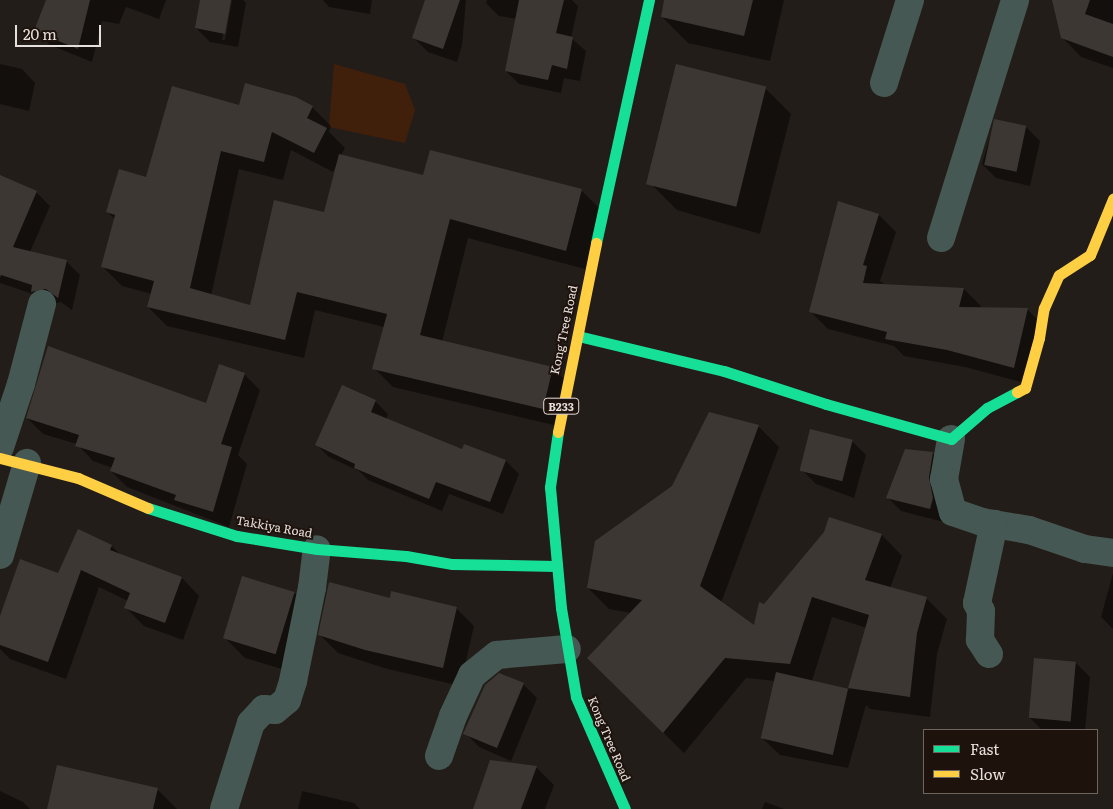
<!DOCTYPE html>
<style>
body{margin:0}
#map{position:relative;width:1113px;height:809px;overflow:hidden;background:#231d19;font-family:Literata,serif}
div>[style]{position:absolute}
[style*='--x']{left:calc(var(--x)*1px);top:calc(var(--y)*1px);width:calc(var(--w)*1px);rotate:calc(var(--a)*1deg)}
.green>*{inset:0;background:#40200a}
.shadow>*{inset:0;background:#0007}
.building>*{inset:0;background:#3c3733;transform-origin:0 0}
.street>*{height:28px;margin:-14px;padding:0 14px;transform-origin:14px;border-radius:14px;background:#465853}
.fast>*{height:11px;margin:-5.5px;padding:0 5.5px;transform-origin:5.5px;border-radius:5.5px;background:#16e098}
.slow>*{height:11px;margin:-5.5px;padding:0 5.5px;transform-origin:5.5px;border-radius:5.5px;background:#ffcf43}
span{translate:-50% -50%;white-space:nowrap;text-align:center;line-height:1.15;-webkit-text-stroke:4px #1e130c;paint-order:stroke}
.shield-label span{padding:1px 4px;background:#1e130c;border:1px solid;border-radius:4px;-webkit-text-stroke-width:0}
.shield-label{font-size:11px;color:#e7dfdb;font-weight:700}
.street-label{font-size:12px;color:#e7dfdb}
.legend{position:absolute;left:923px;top:729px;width:175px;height:65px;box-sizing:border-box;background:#1e130c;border:1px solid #6e655f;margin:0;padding:6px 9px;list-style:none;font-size:15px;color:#e7dfdb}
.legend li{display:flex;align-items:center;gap:10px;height:25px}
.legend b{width:25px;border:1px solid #6e655f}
.scale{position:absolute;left:15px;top:25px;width:86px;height:22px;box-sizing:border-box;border:2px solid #e7dfdb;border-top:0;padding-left:6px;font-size:15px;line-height:18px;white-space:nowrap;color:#e7dfdb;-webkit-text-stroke:4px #1e130c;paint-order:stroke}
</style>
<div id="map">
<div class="green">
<i style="clip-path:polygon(334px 64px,405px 84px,415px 110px,405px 143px,329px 127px)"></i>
</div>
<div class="shadow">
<i style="clip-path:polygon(48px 0,166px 0,159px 19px,126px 7px,119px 24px,102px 21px,92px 62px,50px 45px,36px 31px)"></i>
<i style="clip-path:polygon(202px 0,230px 0,222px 40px,225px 40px,232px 0,243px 0,246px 3px,238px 47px,210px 42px,196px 28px)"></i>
<i style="clip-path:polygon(323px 0,372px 0,370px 14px,329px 7px)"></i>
<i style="clip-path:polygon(427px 0,466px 0,462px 45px,457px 62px,428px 52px,414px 38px)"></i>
<i style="clip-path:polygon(487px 0,572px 0,578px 6px,571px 38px,586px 51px,580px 81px,564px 78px,561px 93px,519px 84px,506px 71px,517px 19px,499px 16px,486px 3px)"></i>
<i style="clip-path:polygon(665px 0,784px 0,770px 61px,688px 43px,662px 17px)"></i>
<i style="clip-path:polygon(1054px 0,1113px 0,1113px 68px,1081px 57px,1062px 37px)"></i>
<i style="clip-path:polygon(0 64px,22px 69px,35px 83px,29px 111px,0 104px)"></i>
<i style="clip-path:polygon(765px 88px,791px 114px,760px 234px,677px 210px,651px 184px)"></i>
<i style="clip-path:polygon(evenodd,295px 99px,312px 107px,331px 126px,329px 132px,345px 148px,341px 155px,424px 177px,581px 190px,600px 209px,585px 269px,468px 238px,442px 342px,553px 368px,572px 387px,562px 427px,393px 387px,374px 368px,384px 327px,315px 310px,304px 358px,167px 326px,148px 307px,152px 294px,122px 286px,103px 267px,115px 219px,107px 212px,240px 106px,295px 99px,291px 150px,333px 172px,337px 163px,325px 214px,251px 307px,211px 296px,239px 169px,283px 180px,291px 150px)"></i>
<i style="clip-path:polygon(995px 120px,1026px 127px,1040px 141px,1030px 186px,996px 178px,982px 164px)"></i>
<i style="clip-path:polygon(0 188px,36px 192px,50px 206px,30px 252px,66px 261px,80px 275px,72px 310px,61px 302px,46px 305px,36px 295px,0 283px)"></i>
<i style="clip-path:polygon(879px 215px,896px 232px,880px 281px,884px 284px,964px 289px,981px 306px,980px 308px,1028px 310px,1045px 327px,1032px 385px,965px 367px,904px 356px,894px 346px,828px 329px,811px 312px)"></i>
<i style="clip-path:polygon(244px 374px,260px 390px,238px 455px,247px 464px,229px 527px,127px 487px,111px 471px,113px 468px,93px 461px,77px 444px,43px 434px,27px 418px,207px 405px)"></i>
<i style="clip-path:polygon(342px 386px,375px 401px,388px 414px,386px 420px,462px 450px,464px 445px,506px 461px,519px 474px,503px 514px,449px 494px,442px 511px,368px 480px,359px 471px,329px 457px,316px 444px)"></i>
<i style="clip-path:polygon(evenodd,758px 426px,779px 447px,721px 603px,755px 627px,765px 606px,825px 532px,830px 519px,882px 535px,902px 556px,890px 588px,926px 598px,947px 619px,937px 654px,930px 717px,870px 709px,866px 705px,848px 768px,780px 755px,762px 738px,775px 681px,746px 678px,684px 753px,588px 658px,631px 613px,609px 609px,588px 588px,758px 426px,832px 617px,867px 628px,849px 690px,812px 681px,832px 617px)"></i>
<i style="clip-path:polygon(852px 441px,866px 455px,854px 498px,816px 484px,802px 470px)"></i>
<i style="clip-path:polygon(932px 453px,946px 467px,946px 513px,944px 522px,901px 511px,887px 497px)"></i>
<i style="clip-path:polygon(112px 546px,123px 557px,182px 578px,199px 596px,183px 640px,144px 626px,126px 608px,128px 601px,99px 587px,66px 679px,10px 659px,0 649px,0 620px,58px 574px)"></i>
<i style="clip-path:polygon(1113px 573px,1113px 629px,1101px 617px)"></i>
<i style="clip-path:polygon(295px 593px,315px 613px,302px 675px,245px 658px,225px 638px)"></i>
<i style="clip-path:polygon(391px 599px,456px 608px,474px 626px,460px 686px,384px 668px,338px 653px,320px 635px)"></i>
<i style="clip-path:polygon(1076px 663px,1090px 677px,1085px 730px,1042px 730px,1030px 718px)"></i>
<i style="clip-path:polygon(523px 684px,537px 698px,511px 761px,479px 747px,465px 733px)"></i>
<i style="clip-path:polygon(536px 767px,554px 785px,545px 809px,475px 809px)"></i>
<i style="clip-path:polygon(157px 789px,177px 809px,50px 809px)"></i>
<i style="clip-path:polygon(0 791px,23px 802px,30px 809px,0 809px)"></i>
<i style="clip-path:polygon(302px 791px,354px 803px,360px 809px,298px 809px)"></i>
<i style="clip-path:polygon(765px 802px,784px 809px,762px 809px)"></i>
</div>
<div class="building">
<i style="clip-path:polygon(46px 0,90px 0,78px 49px,34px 31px)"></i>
<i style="clip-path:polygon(200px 0,231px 0,225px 34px,195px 28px)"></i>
<i style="clip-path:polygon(425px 0,460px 0,443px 49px,412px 38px)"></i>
<i style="clip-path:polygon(519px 0,564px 0,556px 33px,573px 37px,567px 69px,552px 65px,548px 80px,505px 71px)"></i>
<i style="clip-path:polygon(664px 0,753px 0,744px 36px,661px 17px)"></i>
<i style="clip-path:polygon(1052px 0,1090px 0,1085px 14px,1113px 24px,1113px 57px,1061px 38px)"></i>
<i style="left:676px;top:64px;width:93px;height:124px;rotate:14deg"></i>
<i style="clip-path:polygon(245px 83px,296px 97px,313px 106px,307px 118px,327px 128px,314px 153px,272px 132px,264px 162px,221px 151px,190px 288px,250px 305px,274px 200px,324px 212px,339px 154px,423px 175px,430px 150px,582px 189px,566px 251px,450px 219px,420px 335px,553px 367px,543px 409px,372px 369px,387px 314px,297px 292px,285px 340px,147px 307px,154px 281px,101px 267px,115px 215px,106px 212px,119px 169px,146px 177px,172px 86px,239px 105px)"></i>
<i style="left:994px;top:119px;width:33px;height:47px;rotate:12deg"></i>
<i style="clip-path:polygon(0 175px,37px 191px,13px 247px,67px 260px,58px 298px,46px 289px,31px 292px,32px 285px,1px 275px,0 277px)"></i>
<i style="clip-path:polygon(838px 201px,879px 214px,863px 265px,867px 266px,863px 283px,964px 288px,959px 307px,1028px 308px,1014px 368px,947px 350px,885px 339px,887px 332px,809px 312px)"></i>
<i style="clip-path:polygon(48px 346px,206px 403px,219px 364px,245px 373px,221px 444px,232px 447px,213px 512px,174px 500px,176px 495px,110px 471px,115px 458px,75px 446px,79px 435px,26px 418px)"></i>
<i style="clip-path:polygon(342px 385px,376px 400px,371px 412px,462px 449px,464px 444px,506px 460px,490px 502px,436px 482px,429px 499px,354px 468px,355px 464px,315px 445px)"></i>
<i style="clip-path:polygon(709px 412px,759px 425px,700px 586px,754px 625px,759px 602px,764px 604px,824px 532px,829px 517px,882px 534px,865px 580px,927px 597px,917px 633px,910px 697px,848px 688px,869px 615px,812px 597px,790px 664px,725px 658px,663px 733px,587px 658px,642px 600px,587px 588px,595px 541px,672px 486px)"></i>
<i style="left:810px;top:429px;width:44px;height:43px;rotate:14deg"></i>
<i style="clip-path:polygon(905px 449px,933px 452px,929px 477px,933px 498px,930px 509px,886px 498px)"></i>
<i style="clip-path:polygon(78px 529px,112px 545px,110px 550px,182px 577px,165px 623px,124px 608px,130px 593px,81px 570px,48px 662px,0 645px,0 616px,20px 559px,58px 573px)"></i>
<i style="left:242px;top:576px;width:55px;height:65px;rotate:17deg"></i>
<i style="clip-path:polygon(329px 582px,390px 598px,391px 591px,457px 607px,443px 668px,365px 650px,318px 635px)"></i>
<i style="left:1034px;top:658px;width:42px;height:60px;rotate:5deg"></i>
<i style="left:776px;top:672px;width:74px;height:68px;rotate:13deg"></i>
<i style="clip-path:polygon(499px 673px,524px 683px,497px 748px,463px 734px,485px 685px)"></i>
<i style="clip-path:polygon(490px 760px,537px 766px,521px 809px,473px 809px)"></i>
<i style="clip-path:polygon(57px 765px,158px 788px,153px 809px,47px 809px)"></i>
</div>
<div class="street">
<i style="--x:884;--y:83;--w:87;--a:-72.6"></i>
<i style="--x:941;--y:238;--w:249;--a:-72.7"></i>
<i style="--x:951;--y:439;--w:41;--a:99.9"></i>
<i style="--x:944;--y:479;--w:34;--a:75"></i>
<i style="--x:953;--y:512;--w:31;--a:19"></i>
<i style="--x:982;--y:522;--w:48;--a:9.7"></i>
<i style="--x:1029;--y:530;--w:59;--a:18.7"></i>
<i style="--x:1085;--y:549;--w:28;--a:8"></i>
<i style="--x:0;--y:447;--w:66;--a:-71.6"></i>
<i style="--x:21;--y:384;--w:83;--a:-75.3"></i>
<i style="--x:0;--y:555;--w:96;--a:-73.6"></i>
<i style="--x:989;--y:654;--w:17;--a:-123"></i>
<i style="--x:980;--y:640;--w:29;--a:-88"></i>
<i style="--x:981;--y:611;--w:9;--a:-117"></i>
<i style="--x:977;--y:603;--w:81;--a:-77.9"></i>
<i style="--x:439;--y:756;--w:42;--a:-70.7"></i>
<i style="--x:453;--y:716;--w:45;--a:-65.1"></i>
<i style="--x:472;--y:675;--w:32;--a:-39"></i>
<i style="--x:497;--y:655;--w:70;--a:-4.9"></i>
<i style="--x:224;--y:809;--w:90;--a:-72.6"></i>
<i style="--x:251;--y:723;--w:19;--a:-47"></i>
<i style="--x:264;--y:709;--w:11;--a:5"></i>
<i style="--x:275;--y:710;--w:16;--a:-40"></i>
<i style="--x:287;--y:700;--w:20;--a:-72"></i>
<i style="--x:293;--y:681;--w:95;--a:-78.5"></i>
<i style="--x:312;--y:588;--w:39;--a:-83"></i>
</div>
<div class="fast">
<i style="--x:596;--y:243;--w:249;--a:-77.7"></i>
<i style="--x:578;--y:336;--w:150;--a:13.5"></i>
<i style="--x:724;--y:371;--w:107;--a:17.9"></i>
<i style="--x:826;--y:404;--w:130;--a:15.6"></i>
<i style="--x:951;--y:439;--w:48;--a:-40.7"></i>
<i style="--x:987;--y:408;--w:34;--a:-28"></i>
<i style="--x:558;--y:432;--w:56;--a:98.3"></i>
<i style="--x:550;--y:487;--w:121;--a:84.8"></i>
<i style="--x:561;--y:608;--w:90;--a:80.4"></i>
<i style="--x:576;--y:697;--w:122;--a:66.4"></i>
<i style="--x:148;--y:508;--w:93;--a:17.5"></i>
<i style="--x:237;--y:536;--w:81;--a:9.2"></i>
<i style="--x:317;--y:549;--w:89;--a:4.5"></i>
<i style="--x:406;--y:556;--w:47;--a:9.9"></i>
<i style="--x:452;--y:564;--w:104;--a:1.1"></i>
</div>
<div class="slow">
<i style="--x:1017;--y:392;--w:9;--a:-27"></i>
<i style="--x:1025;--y:388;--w:52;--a:-74.4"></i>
<i style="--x:1039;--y:338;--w:30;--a:-81"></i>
<i style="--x:1044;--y:308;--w:36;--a:-66"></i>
<i style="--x:1059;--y:275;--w:37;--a:-33"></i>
<i style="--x:1090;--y:255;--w:61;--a:-67.7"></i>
<i style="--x:558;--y:432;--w:193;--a:-78.6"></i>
<i style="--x:0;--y:458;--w:81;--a:14.4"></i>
<i style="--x:78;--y:478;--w:76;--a:23.2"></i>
</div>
<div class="shield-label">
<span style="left:561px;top:406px">B233</span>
</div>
<div class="street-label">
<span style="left:564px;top:330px;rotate:-78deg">Kong Tree Road</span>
<span style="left:274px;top:527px;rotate:10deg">Takkiya Road</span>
<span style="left:609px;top:739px;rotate:67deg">Kong Tree Road</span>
</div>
<ul class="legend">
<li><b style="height:6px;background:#16e098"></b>Fast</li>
<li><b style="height:6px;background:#ffcf43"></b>Slow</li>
</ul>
<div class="scale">20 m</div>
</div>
